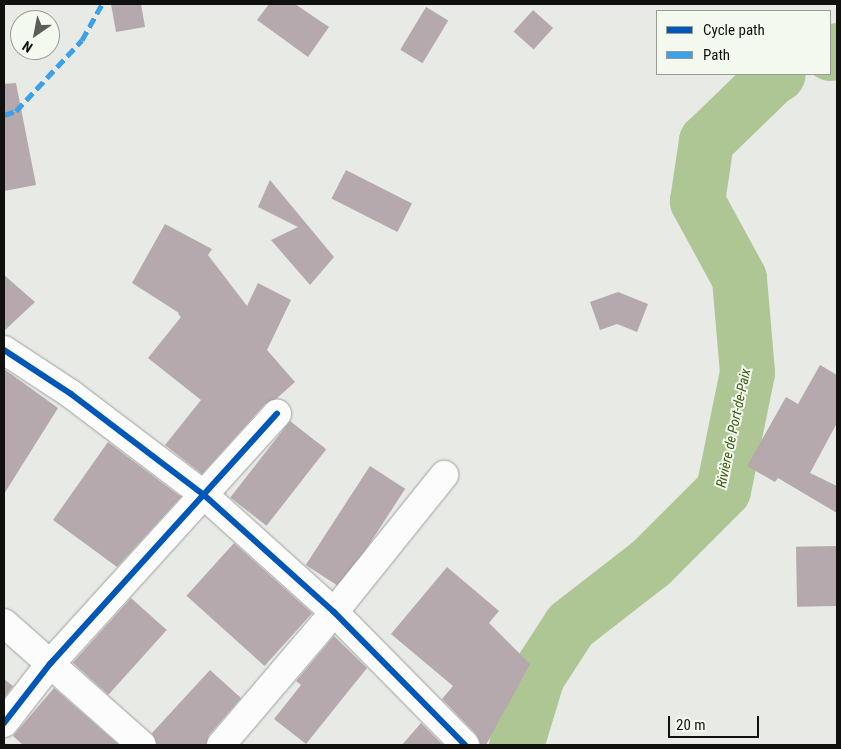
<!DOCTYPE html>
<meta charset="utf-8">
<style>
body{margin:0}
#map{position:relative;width:841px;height:749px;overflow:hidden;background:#e7eae5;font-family:"Roboto Condensed",sans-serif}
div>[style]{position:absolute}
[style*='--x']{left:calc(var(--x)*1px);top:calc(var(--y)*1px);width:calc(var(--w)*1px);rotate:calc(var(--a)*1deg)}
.river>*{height:55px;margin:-27.5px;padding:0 27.5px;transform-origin:27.5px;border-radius:27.5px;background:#adc694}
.building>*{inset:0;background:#b5a9ad;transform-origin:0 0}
.roads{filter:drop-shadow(0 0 1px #9ea09c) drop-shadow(0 0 1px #9ea09c)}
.minor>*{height:28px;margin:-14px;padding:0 14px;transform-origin:14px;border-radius:14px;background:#fbfcfb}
.quiet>*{height:5px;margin-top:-2.5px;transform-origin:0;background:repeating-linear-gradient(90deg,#3da1e9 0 10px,transparent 0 15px)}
.cycleway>*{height:6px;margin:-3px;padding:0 3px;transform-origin:3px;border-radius:3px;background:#0057b8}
span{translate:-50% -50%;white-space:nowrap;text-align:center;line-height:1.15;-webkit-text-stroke:4px #f4f9f0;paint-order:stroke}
.water-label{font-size:14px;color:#3c5b10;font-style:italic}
.frame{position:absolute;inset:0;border:5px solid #10110e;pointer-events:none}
.legend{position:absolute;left:656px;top:10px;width:175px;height:65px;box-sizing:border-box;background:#f4f9f0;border:1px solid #999c96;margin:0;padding:6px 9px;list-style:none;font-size:15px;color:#10110e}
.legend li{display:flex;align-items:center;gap:10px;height:25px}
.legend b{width:25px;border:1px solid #999c96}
.north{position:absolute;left:10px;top:10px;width:50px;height:50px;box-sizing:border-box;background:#f4f9f0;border:1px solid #999c96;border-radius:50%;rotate:213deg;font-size:14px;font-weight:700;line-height:20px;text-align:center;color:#10110e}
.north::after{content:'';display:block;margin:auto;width:18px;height:22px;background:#5b5d59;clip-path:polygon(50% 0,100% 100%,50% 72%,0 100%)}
.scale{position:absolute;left:668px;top:716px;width:91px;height:22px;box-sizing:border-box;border:2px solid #10110e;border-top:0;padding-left:6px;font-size:15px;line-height:18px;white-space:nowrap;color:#10110e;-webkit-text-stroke:4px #f4f9f0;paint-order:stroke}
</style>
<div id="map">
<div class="river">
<i style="--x:830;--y:53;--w:8;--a:-23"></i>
<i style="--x:516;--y:745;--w:72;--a:-73.1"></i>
<i style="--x:537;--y:676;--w:61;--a:-57.1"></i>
<i style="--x:570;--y:625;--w:101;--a:-37.8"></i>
<i style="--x:650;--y:563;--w:103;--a:-45"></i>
<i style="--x:723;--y:490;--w:120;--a:-78.5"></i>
<i style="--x:747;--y:372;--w:94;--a:-94.9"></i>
<i style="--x:739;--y:278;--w:88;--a:-118.6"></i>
<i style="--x:697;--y:201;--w:61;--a:-81.5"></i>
<i style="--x:706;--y:141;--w:93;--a:-44.1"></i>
<i style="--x:773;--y:76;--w:5;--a:-22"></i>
</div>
<div class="building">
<i style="clip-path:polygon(111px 4px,141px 4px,145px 27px,116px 32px)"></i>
<i style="clip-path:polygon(269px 4px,295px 4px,329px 27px,308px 57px,257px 20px)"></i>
<i style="left:426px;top:7px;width:26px;height:50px;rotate:31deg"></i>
<i style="left:533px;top:10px;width:27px;height:29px;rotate:42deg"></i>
<i style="clip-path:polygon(16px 83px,36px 185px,4px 191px,4px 84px)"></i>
<i style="left:346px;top:170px;width:74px;height:32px;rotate:27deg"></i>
<i style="clip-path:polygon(270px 180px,334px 257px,310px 285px,271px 240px,298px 227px,258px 207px)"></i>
<i style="clip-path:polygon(165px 224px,212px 249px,208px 255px,247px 306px,258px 283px,291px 300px,267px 350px,295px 382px,276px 399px,265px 404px,202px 474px,165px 445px,201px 400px,148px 358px,181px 317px,178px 314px,179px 313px,132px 283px)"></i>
<i style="clip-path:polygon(4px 275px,35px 302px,4px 331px)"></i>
<i style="clip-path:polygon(618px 292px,648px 304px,637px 332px,617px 324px,600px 330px,590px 302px)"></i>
<i style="clip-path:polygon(820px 365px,837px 375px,837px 423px,810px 473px,837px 486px,837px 513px,778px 478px,775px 482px,747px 466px,786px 397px,798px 404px)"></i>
<i style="clip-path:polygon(4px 369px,58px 408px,4px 494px)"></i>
<i style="left:290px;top:421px;width:46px;height:97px;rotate:38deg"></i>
<i style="clip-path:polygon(108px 442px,181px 497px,117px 567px,53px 520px)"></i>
<i style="left:370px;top:466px;width:42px;height:118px;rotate:33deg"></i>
<i style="left:234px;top:543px;width:105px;height:71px;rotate:42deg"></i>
<i style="left:836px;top:546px;width:60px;height:40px;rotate:89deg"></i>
<i style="clip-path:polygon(447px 567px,499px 611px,489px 623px,530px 664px,486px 745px,480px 745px,476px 734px,442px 699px,453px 686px,391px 634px)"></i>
<i style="left:131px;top:598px;width:48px;height:87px;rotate:42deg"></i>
<i style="clip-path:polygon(334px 636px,367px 668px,306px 744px,274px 719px,301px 685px,296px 681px)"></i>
<i style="clip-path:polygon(210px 670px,241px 698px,209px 735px,206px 745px,157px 745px,152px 733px)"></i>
<i style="clip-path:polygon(4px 679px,13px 686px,4px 698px)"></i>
<i style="clip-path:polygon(54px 688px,119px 745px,23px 745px,13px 736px)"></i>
<i style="clip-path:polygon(421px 723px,443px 745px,402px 745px)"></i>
</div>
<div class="roads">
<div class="minor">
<i style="--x:4;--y:350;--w:80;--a:33.3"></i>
<i style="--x:71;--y:394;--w:167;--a:37.2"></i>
<i style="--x:204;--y:495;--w:175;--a:42"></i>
<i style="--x:334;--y:612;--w:187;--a:45.4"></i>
<i style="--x:4;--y:623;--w:184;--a:41.5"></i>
<i style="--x:4;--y:723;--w:75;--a:-52.1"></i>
<i style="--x:50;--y:664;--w:338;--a:-47.8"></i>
<i style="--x:221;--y:745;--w:175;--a:-49.6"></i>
<i style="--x:334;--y:612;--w:176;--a:-51.2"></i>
</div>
</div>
<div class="quiet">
<i style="--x:4;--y:115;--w:13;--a:-18"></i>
<i style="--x:16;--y:111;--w:97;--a:-47.1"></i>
<i style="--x:82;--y:40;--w:41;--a:-60.9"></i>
</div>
<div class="cycleway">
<i style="--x:4;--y:350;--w:80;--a:33.3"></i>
<i style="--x:71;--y:394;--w:167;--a:37.2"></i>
<i style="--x:204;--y:495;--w:175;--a:42"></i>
<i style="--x:334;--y:612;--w:187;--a:45.4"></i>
<i style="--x:4;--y:723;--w:75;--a:-52.1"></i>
<i style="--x:50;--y:664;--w:338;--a:-47.8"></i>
</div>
<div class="water-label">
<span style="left:733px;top:428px;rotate:-78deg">Rivière de Port-de-Paix</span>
</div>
<div class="frame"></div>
<ul class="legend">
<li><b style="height:6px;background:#0057b8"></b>Cycle path</li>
<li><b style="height:6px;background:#3da1e9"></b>Path</li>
</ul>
<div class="north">N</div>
<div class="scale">20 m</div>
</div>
